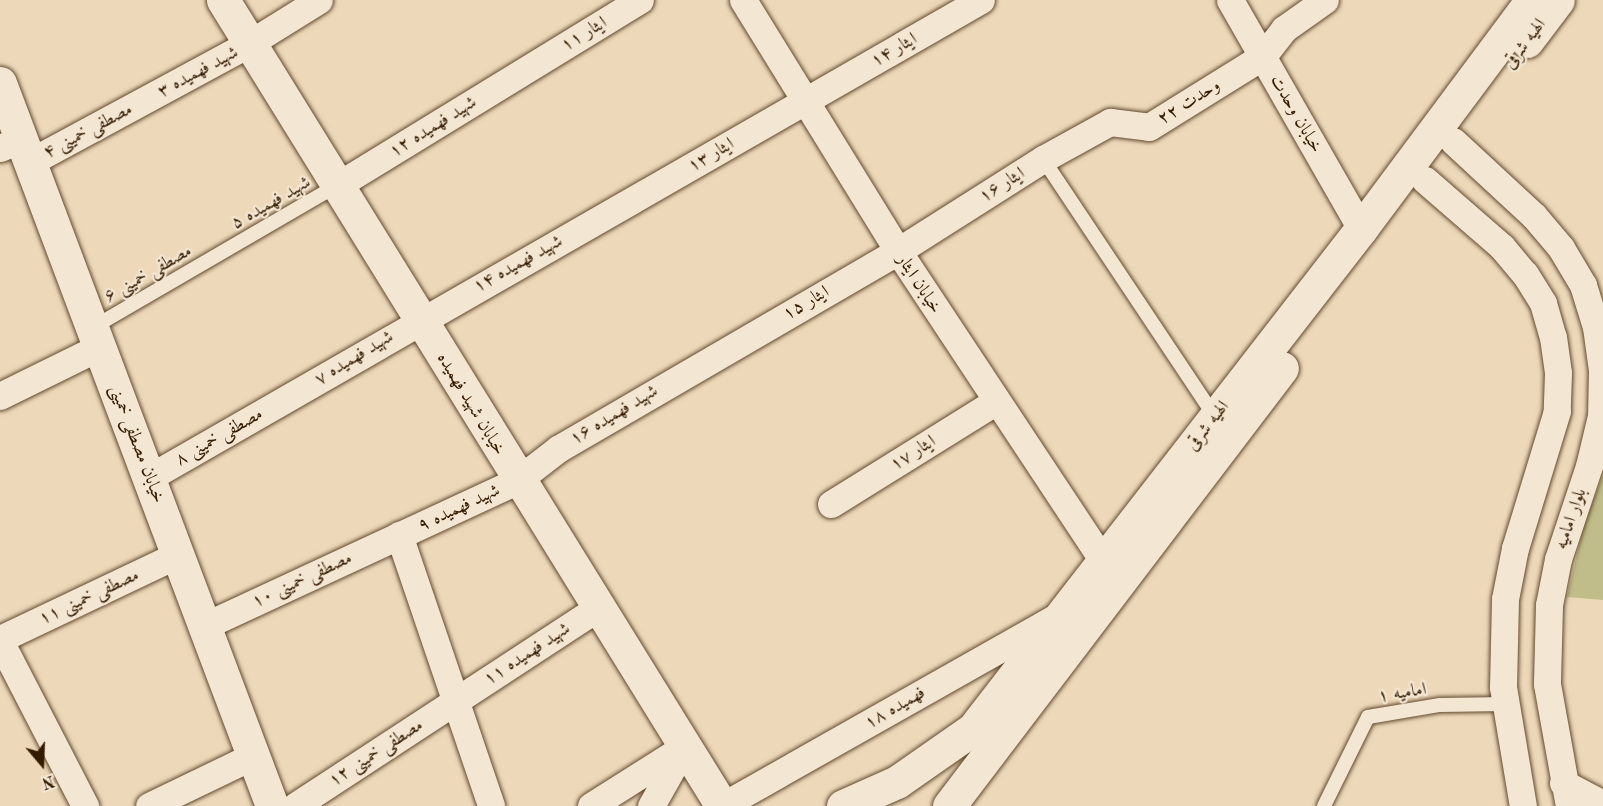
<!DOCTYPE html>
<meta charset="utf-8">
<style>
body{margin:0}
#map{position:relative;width:1603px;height:806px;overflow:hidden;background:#edd9ba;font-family:"Old Standard TT",Amiri,serif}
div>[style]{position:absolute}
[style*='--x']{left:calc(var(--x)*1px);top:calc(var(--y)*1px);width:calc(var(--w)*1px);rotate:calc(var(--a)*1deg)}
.green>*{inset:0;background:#c0bd8b}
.roads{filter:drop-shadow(0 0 2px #624a2e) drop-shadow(0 0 2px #624a2e)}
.service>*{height:14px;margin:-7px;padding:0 7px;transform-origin:7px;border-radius:7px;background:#f3e6d2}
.minor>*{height:27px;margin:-13.5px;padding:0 13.5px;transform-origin:13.5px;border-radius:13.5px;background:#f3e6d2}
.tertiary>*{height:33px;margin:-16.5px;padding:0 16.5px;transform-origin:16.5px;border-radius:16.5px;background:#f3e6d2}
span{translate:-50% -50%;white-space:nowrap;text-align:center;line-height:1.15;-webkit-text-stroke:4.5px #f3e6d2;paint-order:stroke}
.street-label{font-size:18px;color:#341b00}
.north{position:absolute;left:12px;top:734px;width:60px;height:60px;-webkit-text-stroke:4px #f3e6d2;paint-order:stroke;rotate:161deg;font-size:16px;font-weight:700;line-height:24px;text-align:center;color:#341b00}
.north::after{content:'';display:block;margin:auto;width:21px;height:27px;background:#341b00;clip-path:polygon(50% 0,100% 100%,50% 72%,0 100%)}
</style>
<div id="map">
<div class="green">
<i style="clip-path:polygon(1603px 475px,1603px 600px,1567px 597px,1584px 525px)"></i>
</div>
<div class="roads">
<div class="service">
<i style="--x:1043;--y:159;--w:310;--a:56.3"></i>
<i style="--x:92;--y:328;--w:285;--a:-30.2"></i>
<i style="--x:1324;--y:806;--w:99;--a:-63.7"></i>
<i style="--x:1368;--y:717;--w:73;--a:-9.5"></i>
<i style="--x:1440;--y:705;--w:66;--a:-0.9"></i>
</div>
<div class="minor">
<i style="--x:743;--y:0;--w:295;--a:58.3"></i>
<i style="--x:898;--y:251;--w:373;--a:56.5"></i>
<i style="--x:1230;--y:0;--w:264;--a:60.2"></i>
<i style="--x:1453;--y:141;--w:110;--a:42.8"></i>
<i style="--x:1534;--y:216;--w:42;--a:49.8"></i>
<i style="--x:1561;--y:248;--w:43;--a:59.3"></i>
<i style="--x:1583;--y:285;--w:44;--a:72.8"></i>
<i style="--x:1596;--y:327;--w:43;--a:82.1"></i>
<i style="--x:1602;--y:370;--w:46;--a:91.2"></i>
<i style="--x:1601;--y:416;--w:51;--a:103.5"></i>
<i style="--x:1589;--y:466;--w:98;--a:108.4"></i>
<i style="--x:1558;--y:559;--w:47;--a:101.1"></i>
<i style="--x:1549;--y:605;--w:79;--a:91.5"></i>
<i style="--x:1547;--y:684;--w:124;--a:79.8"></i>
<i style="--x:0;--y:148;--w:23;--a:-23"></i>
<i style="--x:30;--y:162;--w:250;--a:-28.4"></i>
<i style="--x:250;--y:43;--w:81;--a:-31.9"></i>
<i style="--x:1425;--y:180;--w:102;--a:41"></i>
<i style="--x:1502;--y:247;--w:35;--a:50"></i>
<i style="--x:1525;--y:274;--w:34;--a:58"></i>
<i style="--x:1543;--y:303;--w:35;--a:74"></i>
<i style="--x:1553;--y:337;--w:36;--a:82"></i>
<i style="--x:1558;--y:373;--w:38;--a:92"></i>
<i style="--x:1557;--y:411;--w:143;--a:107"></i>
<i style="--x:1515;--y:548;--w:52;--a:101.1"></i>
<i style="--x:1505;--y:599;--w:88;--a:91.3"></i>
<i style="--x:1503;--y:687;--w:121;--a:80.5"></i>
<i style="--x:338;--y:185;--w:354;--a:-31.5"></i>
<i style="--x:0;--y:396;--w:110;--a:-26.3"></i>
<i style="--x:150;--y:477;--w:958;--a:-29.86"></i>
<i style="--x:831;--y:504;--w:193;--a:-31.9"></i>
<i style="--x:399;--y:535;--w:286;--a:71.2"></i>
<i style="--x:204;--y:626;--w:346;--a:-24.9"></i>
<i style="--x:518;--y:480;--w:51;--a:-37.8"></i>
<i style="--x:558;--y:449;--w:393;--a:-30.2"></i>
<i style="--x:898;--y:251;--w:172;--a:-32.4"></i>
<i style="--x:1043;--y:159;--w:77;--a:-28.9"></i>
<i style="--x:1110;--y:122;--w:39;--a:7"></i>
<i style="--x:1149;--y:127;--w:134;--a:-31.9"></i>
<i style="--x:1263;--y:56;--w:34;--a:-52"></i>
<i style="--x:1284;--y:29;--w:50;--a:-35.3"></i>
<i style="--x:0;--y:639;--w:196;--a:-25.4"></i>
<i style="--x:0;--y:641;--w:186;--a:62.7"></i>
<i style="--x:1563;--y:783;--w:45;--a:27.7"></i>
<i style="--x:149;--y:806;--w:115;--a:-25.7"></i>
<i style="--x:295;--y:806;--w:362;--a:-33.2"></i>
<i style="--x:591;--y:806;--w:110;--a:-32.4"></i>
<i style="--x:651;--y:806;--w:65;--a:-60.7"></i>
<i style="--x:722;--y:806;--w:387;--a:-29.5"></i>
</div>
<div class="tertiary">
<i style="--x:223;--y:0;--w:948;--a:58.24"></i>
<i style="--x:1527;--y:41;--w:51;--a:-52.9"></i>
<i style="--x:0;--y:83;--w:772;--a:69.38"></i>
<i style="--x:843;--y:806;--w:59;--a:-24"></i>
<i style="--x:897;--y:782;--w:93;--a:-34.9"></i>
<i style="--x:973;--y:729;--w:633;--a:-52.19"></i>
<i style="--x:1361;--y:229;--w:286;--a:-53.3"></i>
<i style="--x:949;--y:806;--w:550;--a:-52.76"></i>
</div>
</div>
<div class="street-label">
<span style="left:584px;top:34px;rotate:-31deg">ایثار ۱۱</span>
<span style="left:1525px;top:44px;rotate:-53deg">الهیه شرقی</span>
<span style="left:894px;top:50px;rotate:-30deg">ایثار ۱۴</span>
<span style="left:198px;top:72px;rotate:-28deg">شهید فهمیده ۳</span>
<span style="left:1189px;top:102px;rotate:-32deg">وحدت ۲۲</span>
<span style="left:1296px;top:114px;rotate:60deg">خیابان وحدت</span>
<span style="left:433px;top:127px;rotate:-32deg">شهید فهمیده ۱۲</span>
<span style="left:88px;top:131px;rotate:-28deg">مصطفی خمینی ۴</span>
<span style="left:711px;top:155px;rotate:-30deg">ایثار ۱۳</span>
<span style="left:1002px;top:185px;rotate:-32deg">ایثار ۱۶</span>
<span style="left:271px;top:203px;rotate:-30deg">شهید فهمیده ۵</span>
<span style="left:518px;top:264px;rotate:-29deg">شهید فهمیده ۱۴</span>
<span style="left:148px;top:274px;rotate:-30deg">مصطفی خمینی ۶</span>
<span style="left:919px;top:284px;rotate:57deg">خیابان ایثار</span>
<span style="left:806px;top:303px;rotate:-30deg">ایثار ۱۵</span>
<span style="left:354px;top:358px;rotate:-31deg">شهید فهمیده ۷</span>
<span style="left:471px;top:404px;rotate:59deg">خیابان شهید فهمیده</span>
<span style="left:614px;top:415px;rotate:-31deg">شهید فهمیده ۱۶</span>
<span style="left:1208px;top:426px;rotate:-52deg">الهیه شرقی</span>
<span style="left:219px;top:437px;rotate:-30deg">مصطفی خمینی ۸</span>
<span style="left:137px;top:444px;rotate:69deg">خیابان مصطفی خمینی</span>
<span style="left:913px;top:453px;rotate:-32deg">ایثار ۱۷</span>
<span style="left:459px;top:508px;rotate:-25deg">شهید فهمیده ۹</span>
<span style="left:1571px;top:519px;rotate:-71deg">بلوار امامیه</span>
<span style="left:302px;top:580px;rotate:-25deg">مصطفی خمینی ۱۰</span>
<span style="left:89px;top:597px;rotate:-25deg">مصطفی خمینی ۱۱</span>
<span style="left:527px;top:654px;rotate:-33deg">شهید فهمیده ۱۱</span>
<span style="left:1402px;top:693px;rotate:-9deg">امامیه ۱</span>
<span style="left:895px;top:708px;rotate:-30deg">فهمیده ۱۸</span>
<span style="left:376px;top:753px;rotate:-33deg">مصطفی خمینی ۱۲</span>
</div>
<div class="north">N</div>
</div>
